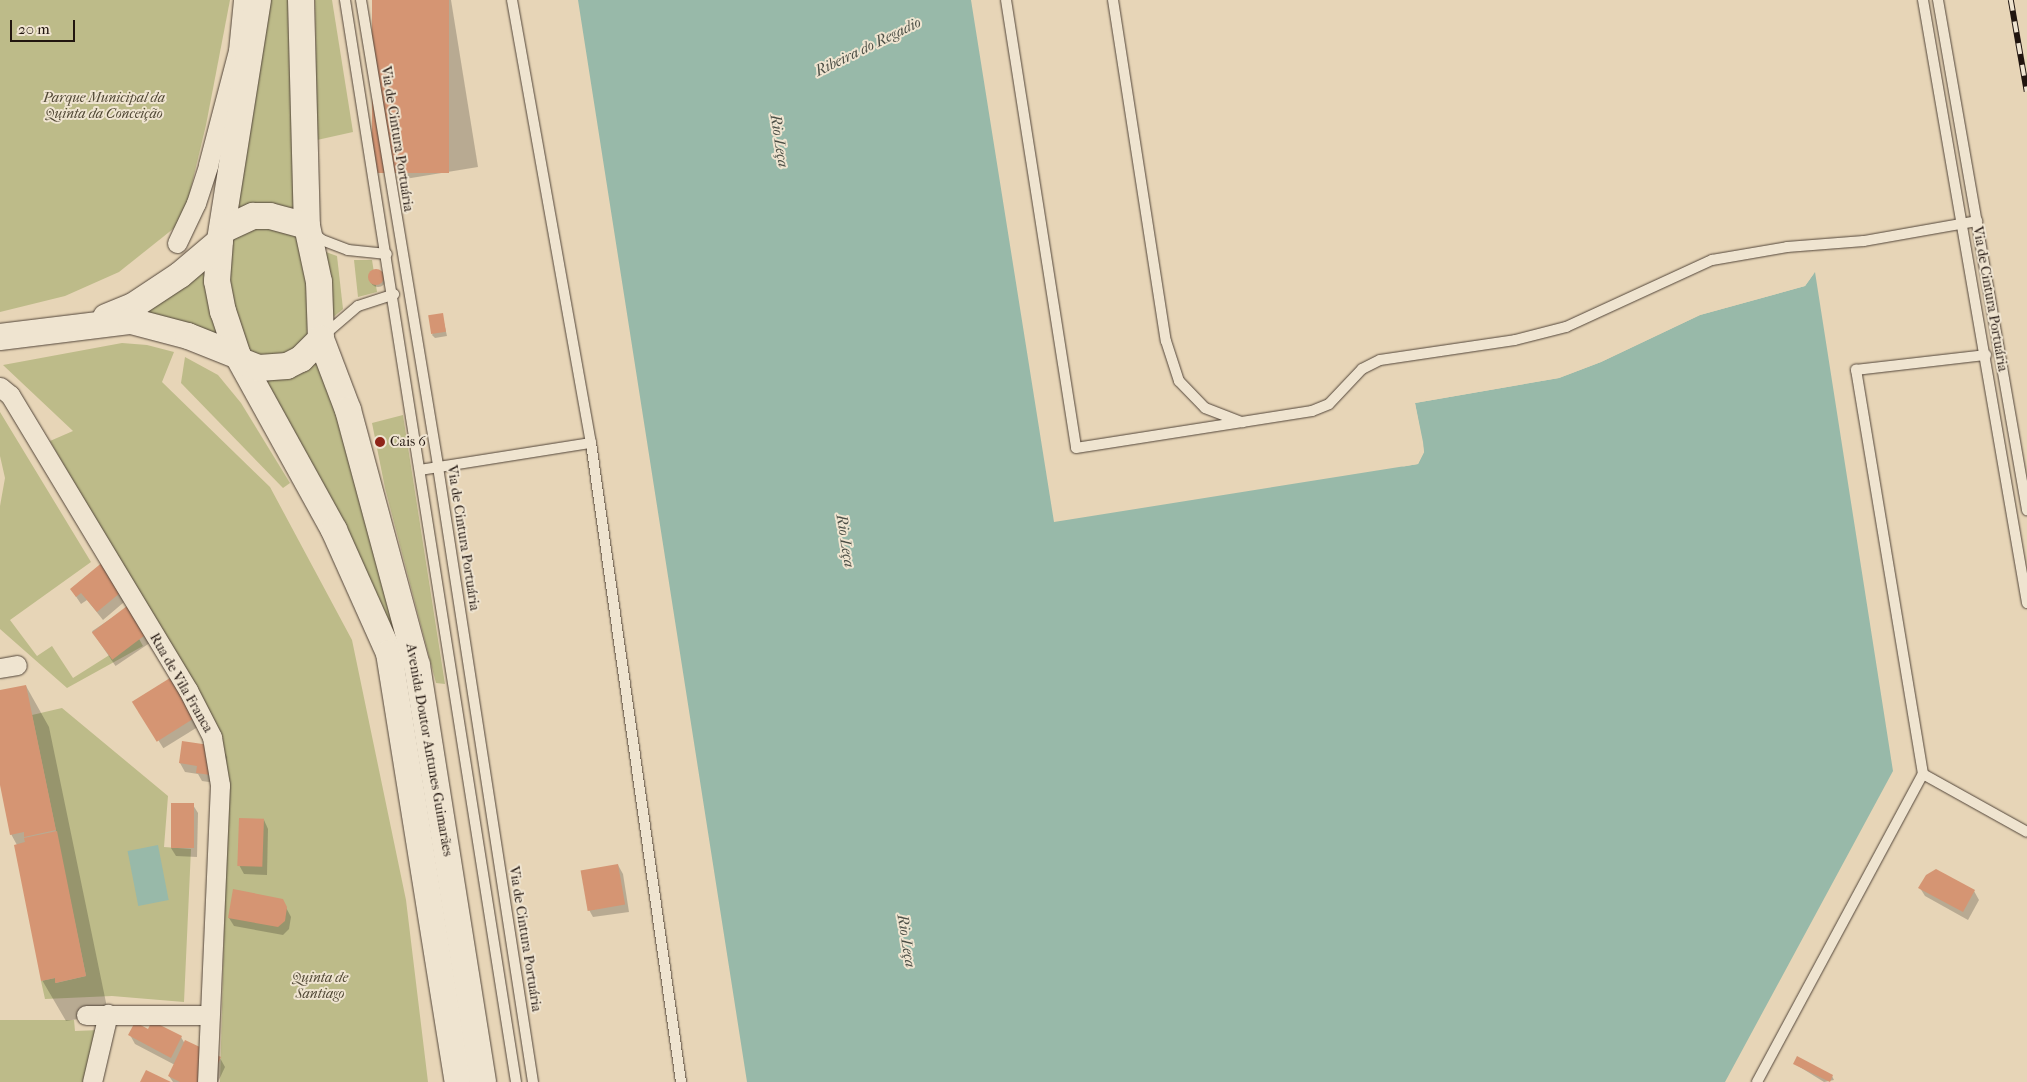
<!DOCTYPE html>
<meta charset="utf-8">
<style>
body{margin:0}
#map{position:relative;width:2027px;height:1082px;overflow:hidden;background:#e7d5b7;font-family:"IM FELL French Canon",serif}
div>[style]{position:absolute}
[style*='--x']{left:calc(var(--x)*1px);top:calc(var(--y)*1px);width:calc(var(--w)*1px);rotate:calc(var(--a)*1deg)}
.green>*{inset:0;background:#bdbb89}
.water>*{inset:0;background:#98b9a9;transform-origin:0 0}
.pier>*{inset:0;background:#e7d5b7}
.shadow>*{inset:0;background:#0003;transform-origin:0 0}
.round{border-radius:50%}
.building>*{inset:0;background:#d59573;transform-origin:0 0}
.roads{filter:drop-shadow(0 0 1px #524539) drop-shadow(0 0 1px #524539)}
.service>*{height:10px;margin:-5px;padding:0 5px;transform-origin:5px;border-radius:5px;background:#efe4d0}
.minor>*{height:19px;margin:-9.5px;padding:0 9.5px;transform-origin:9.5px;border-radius:9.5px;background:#efe4d0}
.secondary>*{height:26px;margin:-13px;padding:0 13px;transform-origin:13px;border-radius:13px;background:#efe4d0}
.rail>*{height:5.5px;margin-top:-2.75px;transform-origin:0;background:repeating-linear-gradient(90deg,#efe4d0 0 11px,#21150f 0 22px);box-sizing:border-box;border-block:1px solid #21150f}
.dots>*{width:14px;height:14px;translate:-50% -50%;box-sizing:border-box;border:2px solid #efe4d0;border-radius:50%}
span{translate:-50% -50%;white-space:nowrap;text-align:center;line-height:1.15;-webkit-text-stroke:4px #efe4d0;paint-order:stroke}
.park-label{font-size:14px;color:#504734;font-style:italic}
.street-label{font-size:14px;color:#21150f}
.poi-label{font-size:14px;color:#21150f}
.left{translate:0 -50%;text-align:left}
.water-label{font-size:15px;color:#4b4e45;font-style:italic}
.scale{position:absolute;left:10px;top:20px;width:65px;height:22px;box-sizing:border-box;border:2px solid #21150f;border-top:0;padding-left:6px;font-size:15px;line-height:18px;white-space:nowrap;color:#21150f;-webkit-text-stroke:4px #efe4d0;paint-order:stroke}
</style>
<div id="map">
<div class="green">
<i style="clip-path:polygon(0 0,230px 0,206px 125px,183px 221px,119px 272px,65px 296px,0 312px)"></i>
<i style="clip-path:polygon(258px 0,301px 0,319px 282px,407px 629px,384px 642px,243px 362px,134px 306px,220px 240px)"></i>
<i style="clip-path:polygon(315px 0,332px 0,353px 132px,317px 140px)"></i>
<i style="clip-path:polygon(323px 251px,337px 256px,343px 309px,331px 319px)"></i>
<i style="clip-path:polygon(354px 260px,372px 260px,377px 292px,358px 297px)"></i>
<i style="clip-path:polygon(122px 343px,147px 345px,174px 352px,162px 382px,270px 487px,352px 640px,406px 900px,428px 1082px,220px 1082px,228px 784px,215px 726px,50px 441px,73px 431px,3px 365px)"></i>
<i style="clip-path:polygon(185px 357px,218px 375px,241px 403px,290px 483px,283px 488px,181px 383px)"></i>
<i style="clip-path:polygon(0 412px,91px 562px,10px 620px,37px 656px,52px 646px,73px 678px,138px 637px,143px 646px,67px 688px,0 629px,0 506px,5px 478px,0 456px)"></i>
<i style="clip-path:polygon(403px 415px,445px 684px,436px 683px,385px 488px,372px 423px)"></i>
<i style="clip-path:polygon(62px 708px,168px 796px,164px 847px,191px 849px,184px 1002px,112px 996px,45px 999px,41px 981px,55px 978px,56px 983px,86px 976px,32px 715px)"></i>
<i style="clip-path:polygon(0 1020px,74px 1020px,75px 1031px,100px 1030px,86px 1082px,0 1082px)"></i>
</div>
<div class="water">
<i style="clip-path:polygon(578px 0,971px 0,1054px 522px,1418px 464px,1424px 452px,1423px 442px,1415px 403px,1559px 378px,1601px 362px,1700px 315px,1805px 286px,1815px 272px,1893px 771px,1725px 1082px,747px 1082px)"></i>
<i style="left:158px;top:845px;width:56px;height:31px;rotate:79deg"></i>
</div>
<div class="pier">
<i style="clip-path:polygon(1815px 272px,1805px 286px,1700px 315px,1601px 362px,1559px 378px,1415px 403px,1424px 452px,1418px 464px,1401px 467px,1416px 462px,1421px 452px,1414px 401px,1558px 375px,1600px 360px,1699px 313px,1804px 284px)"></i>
</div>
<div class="shadow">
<i style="clip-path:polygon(374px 0,451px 0,478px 167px,405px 179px,400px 170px)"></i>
<i class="round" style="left:370px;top:271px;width:16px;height:16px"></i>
<i style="clip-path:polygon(442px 314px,447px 336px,435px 338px,432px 335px)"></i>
<i style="clip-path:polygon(104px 562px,130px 597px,103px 620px,87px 600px,81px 604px,71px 589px)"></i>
<i style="left:131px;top:605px;width:42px;height:47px;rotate:56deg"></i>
<i style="left:169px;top:680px;width:55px;height:41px;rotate:58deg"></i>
<i style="clip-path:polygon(26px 686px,49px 727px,109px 1017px,80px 1023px,78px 1019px,66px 1021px,42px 980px,17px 845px,11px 834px,0 779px,0 691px)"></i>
<i style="clip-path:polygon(222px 748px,227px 757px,222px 784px,202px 781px,198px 774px,185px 772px,180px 763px)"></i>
<i style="clip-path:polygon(193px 805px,198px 813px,197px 857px,176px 856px,171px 848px)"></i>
<i style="clip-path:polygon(264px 820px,268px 829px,267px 875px,244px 874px,239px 865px)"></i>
<i style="clip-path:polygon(618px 865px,623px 874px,629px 912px,593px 917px,588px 908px)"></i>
<i style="clip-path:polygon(1936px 871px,1974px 891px,1979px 900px,1968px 920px,1925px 896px,1920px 888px)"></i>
<i style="clip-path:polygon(282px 900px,291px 917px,289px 929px,283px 935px,234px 926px,229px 918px)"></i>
<i style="clip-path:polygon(148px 1031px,181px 1037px,185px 1044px,220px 1058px,225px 1067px,218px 1082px,173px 1082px,169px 1076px,175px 1065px,135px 1044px,130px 1035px)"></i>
<i style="clip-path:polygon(1795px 1064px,1832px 1076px,1834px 1080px,1824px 1082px)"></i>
</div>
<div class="building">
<i style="left:372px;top:0;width:77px;height:173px"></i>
<i class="round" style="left:368px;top:269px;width:16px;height:16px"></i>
<i style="left:443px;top:313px;width:19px;height:15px;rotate:81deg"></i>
<i style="clip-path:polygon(104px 561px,126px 588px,97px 612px,81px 593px,76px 597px,70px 589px)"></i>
<i style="left:131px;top:603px;width:34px;height:49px;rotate:53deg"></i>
<i style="left:170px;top:678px;width:47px;height:45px;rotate:58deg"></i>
<i style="clip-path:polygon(26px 685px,56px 830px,24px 837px,24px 832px,10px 835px,0 785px,0 690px)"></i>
<i style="clip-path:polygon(182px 741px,223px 747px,218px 776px,196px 773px,197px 766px,179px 763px)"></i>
<i style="left:171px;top:803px;width:23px;height:45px"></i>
<i style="left:239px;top:818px;width:25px;height:48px;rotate:2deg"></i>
<i style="clip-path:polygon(57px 831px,86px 976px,55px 983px,55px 978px,41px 981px,14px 845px,25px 842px,24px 838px)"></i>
<i style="left:618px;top:864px;width:41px;height:38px;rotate:80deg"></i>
<i style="clip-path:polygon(1936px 869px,1975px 890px,1963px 912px,1918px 888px,1926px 875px)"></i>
<i style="clip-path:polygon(233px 889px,283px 899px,287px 907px,285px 921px,278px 927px,228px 918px)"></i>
<i style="clip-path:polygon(152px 1021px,182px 1036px,171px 1058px,128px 1035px,135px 1022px,148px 1029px)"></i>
<i style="clip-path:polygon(185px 1040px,221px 1057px,209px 1082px,180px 1082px,168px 1076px)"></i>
<i style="clip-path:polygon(1797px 1056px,1833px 1075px,1830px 1082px,1793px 1064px)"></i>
<i style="clip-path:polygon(146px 1070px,171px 1082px,140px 1082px)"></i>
</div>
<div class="roads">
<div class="service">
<i style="--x:345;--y:0;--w:1095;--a:81.02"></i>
<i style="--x:361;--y:0;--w:473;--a:80.6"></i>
<i style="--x:438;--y:467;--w:622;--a:81.22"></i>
<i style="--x:512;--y:0;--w:450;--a:79.9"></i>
<i style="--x:591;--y:443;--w:645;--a:81.98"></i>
<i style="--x:1006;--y:0;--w:453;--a:81.1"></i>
<i style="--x:1076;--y:448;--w:239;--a:-8.9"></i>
<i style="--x:1312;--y:411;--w:18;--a:-22"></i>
<i style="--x:1329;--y:404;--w:48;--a:-46.7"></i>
<i style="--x:1362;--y:369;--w:20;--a:-27"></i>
<i style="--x:1380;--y:360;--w:136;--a:-8.4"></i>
<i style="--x:1515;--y:340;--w:53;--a:-14.3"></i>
<i style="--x:1566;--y:327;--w:161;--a:-24.7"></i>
<i style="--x:1712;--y:260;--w:76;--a:-9.8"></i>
<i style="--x:1787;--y:247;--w:77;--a:-4.5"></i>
<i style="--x:1864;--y:241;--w:115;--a:-10"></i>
<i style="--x:1113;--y:0;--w:345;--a:81.2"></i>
<i style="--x:1166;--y:341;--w:42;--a:72"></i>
<i style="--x:1179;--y:381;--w:37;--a:46"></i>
<i style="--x:1205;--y:408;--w:40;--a:21"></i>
<i style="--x:1923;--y:0;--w:612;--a:80.21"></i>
<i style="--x:1938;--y:0;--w:518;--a:80.1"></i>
<i style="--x:313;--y:232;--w:12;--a:42"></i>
<i style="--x:322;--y:240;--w:28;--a:21"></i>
<i style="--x:348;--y:250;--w:39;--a:6"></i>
<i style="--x:323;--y:336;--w:46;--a:-40.6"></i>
<i style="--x:358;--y:306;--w:38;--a:-18"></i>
<i style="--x:420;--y:470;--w:173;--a:-9"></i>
<i style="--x:1923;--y:774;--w:119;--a:29.1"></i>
<i style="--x:1757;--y:1082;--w:350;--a:-61.7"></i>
<i style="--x:1923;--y:774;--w:410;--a:-99.4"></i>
<i style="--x:1856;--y:370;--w:131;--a:-6.6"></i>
</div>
<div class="minor">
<i style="--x:177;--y:243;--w:44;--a:-64.6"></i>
<i style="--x:196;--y:203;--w:40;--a:-72"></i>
<i style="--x:208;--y:165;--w:118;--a:-75.3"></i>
<i style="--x:238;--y:51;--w:51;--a:-84.4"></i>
<i style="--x:0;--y:387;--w:13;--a:39"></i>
<i style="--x:10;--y:395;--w:345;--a:58.9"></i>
<i style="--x:188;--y:690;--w:53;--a:62.9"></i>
<i style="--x:212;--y:737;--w:49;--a:80.5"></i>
<i style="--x:220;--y:785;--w:297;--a:92.5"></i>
<i style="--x:0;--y:668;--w:17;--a:-10"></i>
<i style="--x:86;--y:1015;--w:123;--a:0"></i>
<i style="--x:92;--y:1082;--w:70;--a:-76.8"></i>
</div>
<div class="secondary">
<i style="--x:258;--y:0;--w:244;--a:99"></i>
<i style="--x:220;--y:241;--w:40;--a:94.3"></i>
<i style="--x:217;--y:281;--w:31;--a:79"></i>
<i style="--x:223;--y:311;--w:47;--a:71.6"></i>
<i style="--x:238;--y:356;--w:199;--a:61.1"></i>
<i style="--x:334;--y:530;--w:135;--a:65.9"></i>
<i style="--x:389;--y:653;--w:435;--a:80.9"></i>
<i style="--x:301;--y:0;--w:226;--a:88.5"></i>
<i style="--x:307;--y:226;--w:57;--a:77.9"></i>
<i style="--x:319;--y:282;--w:57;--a:88"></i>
<i style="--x:321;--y:339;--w:76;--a:69.2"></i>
<i style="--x:348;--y:410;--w:264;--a:74.9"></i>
<i style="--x:417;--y:665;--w:422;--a:81"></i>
<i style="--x:225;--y:229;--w:31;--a:-25"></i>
<i style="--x:253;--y:216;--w:17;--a:0"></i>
<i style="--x:270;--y:216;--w:38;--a:15"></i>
<i style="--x:106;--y:317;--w:29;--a:-22"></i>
<i style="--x:133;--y:306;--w:56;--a:-33.4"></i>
<i style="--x:180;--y:275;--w:52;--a:-40.4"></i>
<i style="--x:0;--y:337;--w:132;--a:-7"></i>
<i style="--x:131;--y:321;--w:59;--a:14.7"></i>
<i style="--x:188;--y:336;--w:54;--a:21.8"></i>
<i style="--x:243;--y:362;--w:17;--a:21"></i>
<i style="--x:259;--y:368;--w:28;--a:-4"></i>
<i style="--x:287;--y:366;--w:16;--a:-27"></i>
<i style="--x:301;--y:359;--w:28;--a:-45"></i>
</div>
</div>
<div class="rail">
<i style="--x:2011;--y:0;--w:93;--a:80.1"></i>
</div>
<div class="dots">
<i style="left:380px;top:442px;background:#8f2418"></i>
</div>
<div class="park-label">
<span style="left:104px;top:106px">Parque Municipal da<br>Quinta da Conceição</span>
<span style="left:320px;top:986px">Quinta de<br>Santiago</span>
</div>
<div class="street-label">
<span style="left:397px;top:139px;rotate:81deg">Via de Cintura Portuária</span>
<span style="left:1990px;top:299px;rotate:80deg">Via de Cintura Portuária</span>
<span style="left:463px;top:538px;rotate:81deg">Via de Cintura Portuária</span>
<span style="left:181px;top:683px;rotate:60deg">Rua de Vila Franca</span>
<span style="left:429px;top:750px;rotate:80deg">Avenida Doutor Antunes Guimarães</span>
<span style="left:525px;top:939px;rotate:81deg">Via de Cintura Portuária</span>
</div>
<div class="poi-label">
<span class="left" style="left:390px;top:442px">Cais 6</span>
</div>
<div class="water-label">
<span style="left:868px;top:47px;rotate:-26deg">Ribeira do Regadio</span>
<span style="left:779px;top:141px;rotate:81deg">Rio Leça</span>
<span style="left:845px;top:541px;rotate:81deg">Rio Leça</span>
<span style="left:906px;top:941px;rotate:81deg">Rio Leça</span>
</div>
<div class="scale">20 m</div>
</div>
